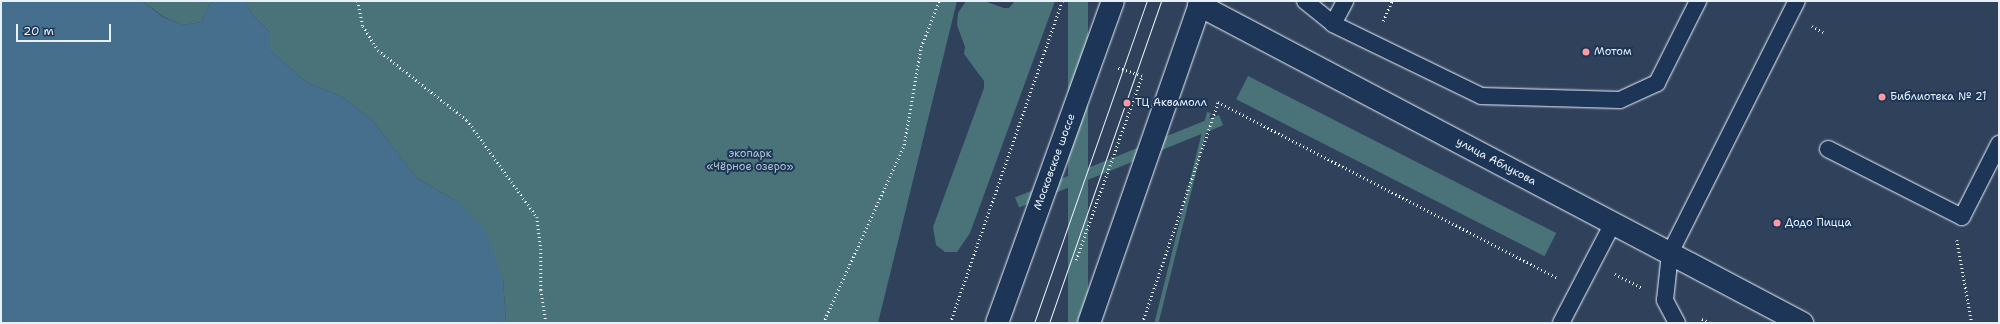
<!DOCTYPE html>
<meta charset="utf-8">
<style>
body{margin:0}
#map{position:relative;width:2000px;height:324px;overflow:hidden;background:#30415c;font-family:"Shantell Sans",sans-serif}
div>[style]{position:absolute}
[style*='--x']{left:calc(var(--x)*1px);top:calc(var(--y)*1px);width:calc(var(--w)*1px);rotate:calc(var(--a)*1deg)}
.green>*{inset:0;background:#497378;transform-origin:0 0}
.water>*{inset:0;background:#466f8e}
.path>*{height:2.5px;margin-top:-1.25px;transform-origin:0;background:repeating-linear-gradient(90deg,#e8f1f8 0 1px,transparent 0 4px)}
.roads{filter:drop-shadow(0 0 1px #e8f1f8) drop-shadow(0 0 1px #e8f1f8)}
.lane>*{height:16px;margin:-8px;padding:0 8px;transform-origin:8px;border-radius:8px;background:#1d3557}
.secondary>*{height:22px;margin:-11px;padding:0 11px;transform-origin:11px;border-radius:11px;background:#1d3557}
.primary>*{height:22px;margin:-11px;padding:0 11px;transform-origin:11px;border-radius:11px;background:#1d3557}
.tram>*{height:1px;margin:-0.5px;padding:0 0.5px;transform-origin:0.5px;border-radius:0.5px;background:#e8f1f8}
.dots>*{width:11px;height:11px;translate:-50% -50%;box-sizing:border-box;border:2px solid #1d3557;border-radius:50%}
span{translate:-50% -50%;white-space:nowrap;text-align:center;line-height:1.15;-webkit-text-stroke:4px #1d3557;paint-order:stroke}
.poi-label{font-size:11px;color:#e8f1f8}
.left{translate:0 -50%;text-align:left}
.park-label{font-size:11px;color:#b0c5cb}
.street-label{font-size:11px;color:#e8f1f8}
.frame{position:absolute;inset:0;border:2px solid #e8f1f8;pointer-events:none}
.scale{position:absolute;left:16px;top:24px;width:95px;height:18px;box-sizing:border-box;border:2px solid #e8f1f8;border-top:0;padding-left:5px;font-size:12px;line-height:14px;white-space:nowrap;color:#e8f1f8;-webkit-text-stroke:3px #1d3557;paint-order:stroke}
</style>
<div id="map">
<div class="green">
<i style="clip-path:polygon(142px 1px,214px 1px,209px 5px,201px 22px,183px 25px,164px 17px)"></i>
<i style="clip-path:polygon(244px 1px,957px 1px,878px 323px,506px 323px,503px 279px,458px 202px,417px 178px,372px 120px,342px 97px,306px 82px,270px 50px,270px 32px,253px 15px)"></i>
<i style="clip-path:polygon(984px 1px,1004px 8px,1009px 8px,1015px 1px,1055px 1px,970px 233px,957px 252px,945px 252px,936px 245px,933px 227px,984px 88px,984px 81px,964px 54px,965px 47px,957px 25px,958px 13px,966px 1px)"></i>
<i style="left:1068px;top:1px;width:20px;height:341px"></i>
<i style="left:1248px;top:76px;width:346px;height:26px;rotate:27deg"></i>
<i style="left:1207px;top:112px;width:4px;height:223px;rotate:14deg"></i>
<i style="left:1219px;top:115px;width:11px;height:220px;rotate:68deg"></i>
</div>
<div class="water">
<i style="clip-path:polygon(1px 1px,142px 1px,163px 17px,183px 25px,201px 22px,209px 5px,214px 1px,244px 1px,253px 15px,270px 32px,270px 50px,306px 82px,342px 97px,372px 120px,417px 178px,458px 202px,486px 231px,503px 279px,506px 323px,1px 323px)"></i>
</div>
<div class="path">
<i style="--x:358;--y:1;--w:25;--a:79"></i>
<i style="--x:363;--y:26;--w:28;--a:58"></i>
<i style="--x:378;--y:50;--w:113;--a:38.2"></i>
<i style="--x:467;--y:120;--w:120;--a:54.2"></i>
<i style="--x:537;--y:217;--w:32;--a:83"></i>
<i style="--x:541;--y:249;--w:41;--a:90"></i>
<i style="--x:541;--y:290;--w:33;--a:81"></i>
<i style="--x:1383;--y:21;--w:22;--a:-66"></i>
<i style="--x:1812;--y:26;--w:13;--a:29"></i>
<i style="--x:1957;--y:240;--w:84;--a:79.8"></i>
<i style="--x:1076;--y:260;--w:195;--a:-70.3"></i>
<i style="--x:1142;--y:76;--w:26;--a:-162"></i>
<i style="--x:1615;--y:274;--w:30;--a:27"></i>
<i style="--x:1702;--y:319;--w:10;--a:24"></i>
<i style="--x:823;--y:323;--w:196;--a:-65.5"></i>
<i style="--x:904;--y:145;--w:99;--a:-80.2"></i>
<i style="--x:921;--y:47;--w:49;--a:-68.6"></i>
<i style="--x:950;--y:323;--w:341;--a:-70.8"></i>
<i style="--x:1142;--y:323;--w:234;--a:-71"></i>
<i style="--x:1218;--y:102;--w:382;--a:27.4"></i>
</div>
<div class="roads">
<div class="lane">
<i style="--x:1305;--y:1;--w:36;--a:39"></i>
<i style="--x:1333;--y:24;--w:26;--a:-62"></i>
<i style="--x:1333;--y:24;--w:165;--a:25.9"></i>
<i style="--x:1481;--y:96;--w:139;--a:1.6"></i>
<i style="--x:1620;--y:100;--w:41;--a:-24.7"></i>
<i style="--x:1657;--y:83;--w:92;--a:-63.4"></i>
<i style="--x:1828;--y:149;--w:150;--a:26.9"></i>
<i style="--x:1962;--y:217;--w:82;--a:-63.1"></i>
<i style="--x:1561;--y:323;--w:113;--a:-62.5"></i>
<i style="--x:1677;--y:323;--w:26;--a:-118"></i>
<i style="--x:1665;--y:300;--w:47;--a:-83.9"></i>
<i style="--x:1670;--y:253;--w:282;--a:-63.3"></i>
</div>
<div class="secondary">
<i style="--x:1199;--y:5;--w:682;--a:27.81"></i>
</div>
<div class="primary">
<i style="--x:997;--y:323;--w:342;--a:-70.2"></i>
<i style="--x:1089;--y:323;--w:341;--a:-70.8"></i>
</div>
</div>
<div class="tram">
<i style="--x:1034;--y:323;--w:341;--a:-70.7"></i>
<i style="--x:1049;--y:323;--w:341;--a:-70.8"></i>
</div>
<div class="dots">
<i style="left:1586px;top:52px;background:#ff9aa2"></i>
<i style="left:1882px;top:97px;background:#ff9aa2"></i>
<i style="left:1127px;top:103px;background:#ff9aa2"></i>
<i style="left:1777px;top:223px;background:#ff9aa2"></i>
</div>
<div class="poi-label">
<span class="left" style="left:1594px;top:52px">Мотом</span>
<span class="left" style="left:1890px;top:97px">Библиотека № 21</span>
<span class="left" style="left:1135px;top:103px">ТЦ Аквамолл</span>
<span class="left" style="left:1785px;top:223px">Додо Пицца</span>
</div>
<div class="park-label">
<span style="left:750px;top:161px">экопарк<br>«Чёрное озеро»</span>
</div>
<div class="street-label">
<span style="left:1055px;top:162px;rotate:-70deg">Московское шоссе</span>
<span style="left:1496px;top:162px;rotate:28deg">улица Аблукова</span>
</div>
<div class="frame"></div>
<div class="scale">20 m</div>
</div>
